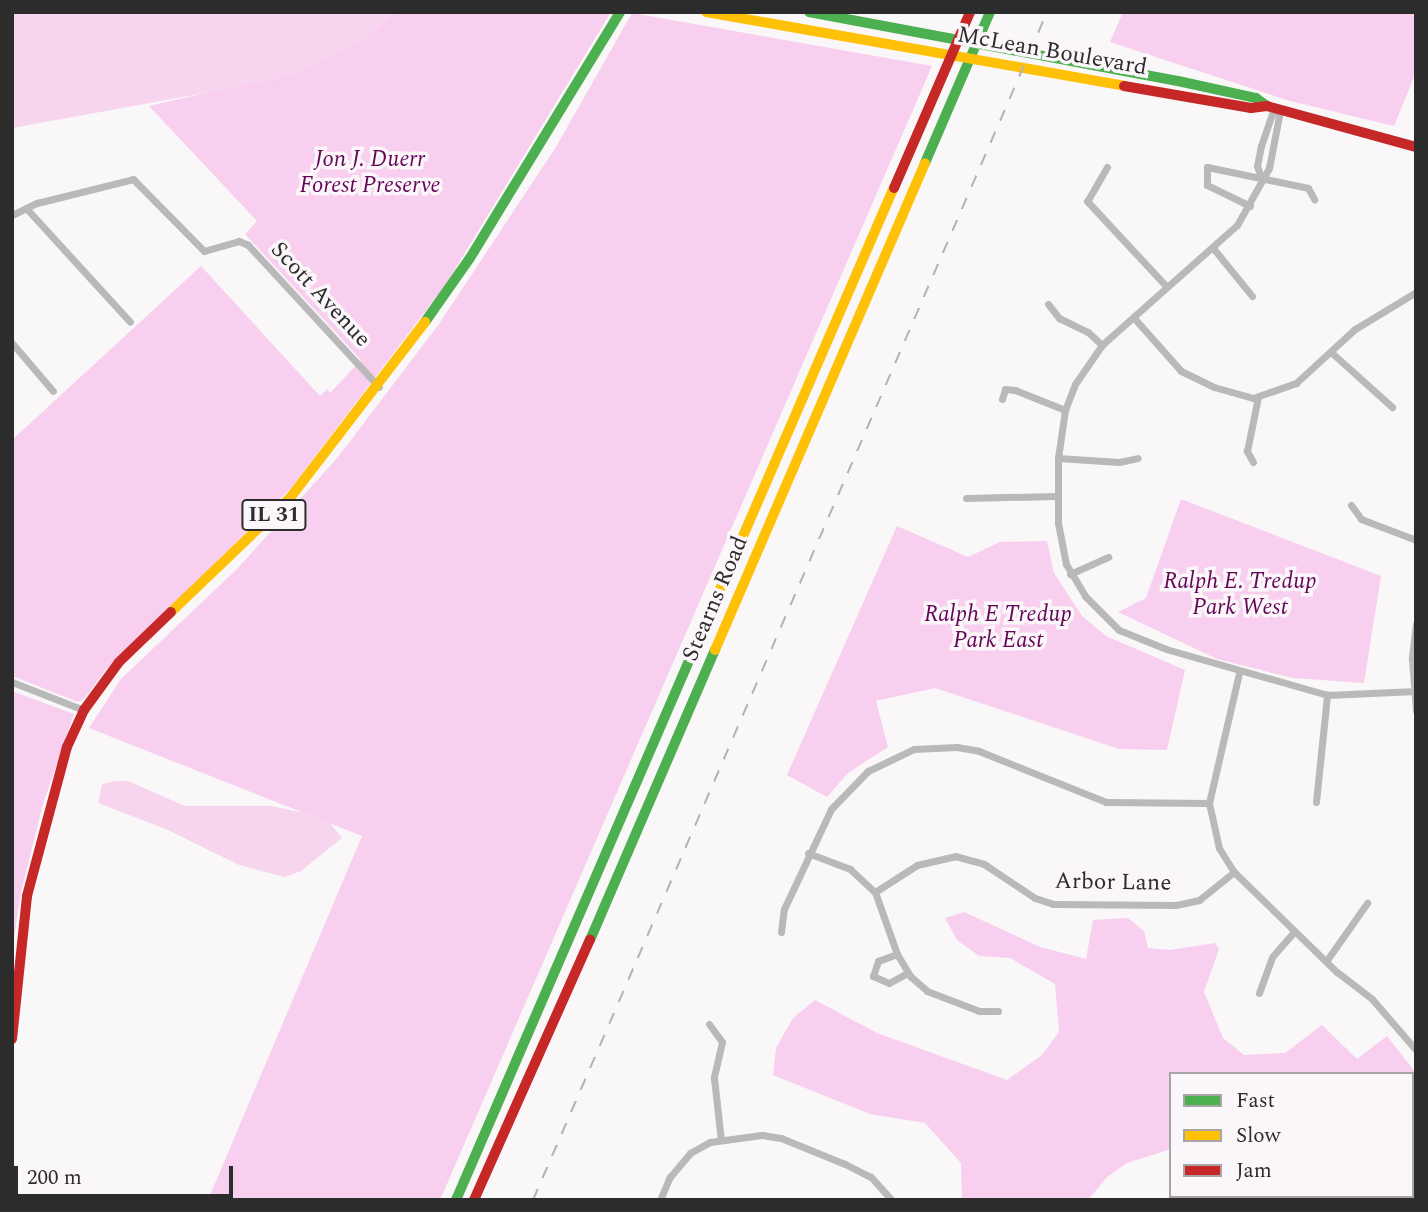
<!DOCTYPE html>
<style>
body{margin:0}
#map{position:relative;width:1428px;height:1212px;overflow:hidden;background:#f9f7f8;font-family:Spectral,serif}
div>[style]{position:absolute}
[style*='--x']{left:calc(var(--x)*1px);top:calc(var(--y)*1px);width:calc(var(--w)*1px);rotate:calc(var(--a)*1deg)}
.green>*{inset:0;background:#f8cfee}
.water>*{inset:0;background:#f8d5ef}
.street>*{height:7px;margin:-3.5px;padding:0 3.5px;transform-origin:3.5px;border-radius:3.5px;background:#b9b9b9}
.fast>*{height:10px;margin:-5px;padding:0 5px;transform-origin:5px;border-radius:5px;background:#4caf50}
.slow>*{height:10px;margin:-5px;padding:0 5px;transform-origin:5px;border-radius:5px;background:#ffc107}
.jam>*{height:10px;margin:-5px;padding:0 5px;transform-origin:5px;border-radius:5px;background:#c62828}
.rail>*{height:2px;margin-top:-1px;transform-origin:0;background:repeating-linear-gradient(90deg,#b3b3b3 0 12px,transparent 0 24px)}
span{translate:-50% -50%;white-space:nowrap;text-align:center;line-height:1.15;-webkit-text-stroke:7px #faf6f9;paint-order:stroke}
.shield-label span{padding:2px 5px;background:#faf6f9;border:2px solid;border-radius:5px;-webkit-text-stroke-width:0}
.shield-label{font-size:21px;color:#2d2c2d;font-weight:700}
.street-label{font-size:23px;color:#2d2c2d}
.park-label{font-size:23px;color:#640557;font-style:italic}
.frame{position:absolute;inset:0;border:14px solid #2d2c2d;pointer-events:none}
.legend{position:absolute;left:1169px;top:1072px;width:245px;height:126px;box-sizing:border-box;background:#faf6f9;border:2px solid #a8a5a7;margin:0;padding:9px 12px;list-style:none;font-size:21px;color:#2d2c2d}
.legend li{display:flex;align-items:center;gap:14px;height:35px}
.legend b{width:35px;border:2px solid #a8a5a7}
.scale{position:absolute;left:14px;top:1166px;width:219px;height:32px;box-sizing:border-box;border:4px solid #2d2c2d;border-top:0;padding-left:9px;font-size:21px;line-height:24px;white-space:nowrap;color:#2d2c2d;-webkit-text-stroke:5px #faf6f9;paint-order:stroke}
</style>
<div id="map">
<div class="green">
<i style="clip-path:polygon(395px 12px,611px 12px,446px 284px,291px 488px,104px 672px,85px 698px,78px 702px,12px 676px,12px 440px,201px 266px,320px 396px,327px 389px,330px 393px,361px 360px,245px 234px,257px 221px,149px 106px,301px 71px,365px 37px)"></i>
<i style="clip-path:polygon(1123px 12px,1416px 12px,1416px 72px,1394px 126px,1290px 101px,1110px 42px)"></i>
<i style="clip-path:polygon(632px 13px,932px 66px,440px 1200px,208px 1200px,362px 836px,89px 728px,121px 679px,238px 568px,338px 457px,439px 324px,556px 147px)"></i>
<i style="clip-path:polygon(1181px 499px,1381px 576px,1364px 683px,1293px 678px,1217px 659px,1118px 612px,1146px 598px)"></i>
<i style="clip-path:polygon(897px 526px,968px 557px,1000px 542px,1047px 541px,1054px 573px,1082px 616px,1106px 636px,1185px 670px,1167px 750px,1119px 749px,935px 688px,876px 701px,888px 747px,848px 773px,827px 797px,787px 775px)"></i>
<i style="clip-path:polygon(12px 691px,74px 714px,43px 804px,21px 892px,12px 951px)"></i>
<i style="clip-path:polygon(964px 912px,1040px 947px,1086px 959px,1093px 920px,1128px 918px,1144px 931px,1148px 948px,1170px 950px,1215px 943px,1219px 949px,1204px 992px,1223px 1038px,1244px 1055px,1285px 1053px,1322px 1025px,1357px 1059px,1387px 1036px,1416px 1073px,1416px 1081px,1412px 1084px,1412px 1074px,1171px 1074px,1171px 1149px,1127px 1163px,1107px 1177px,1088px 1200px,962px 1200px,961px 1163px,925px 1123px,870px 1114px,773px 1075px,776px 1048px,793px 1018px,815px 1000px,877px 1033px,1007px 1080px,1042px 1055px,1059px 1032px,1055px 984px,1010px 958px,979px 956px,957px 940px,945px 918px)"></i>
</div>
<div class="water">
<i style="clip-path:polygon(12px 12px,395px 12px,365px 37px,301px 71px,266px 82px,12px 128px)"></i>
<i style="clip-path:polygon(116px 781px,128px 781px,185px 806px,271px 806px,305px 813px,329px 822px,342px 838px,301px 871px,285px 877px,239px 865px,168px 830px,98px 803px,102px 784px)"></i>
</div>
<div class="street">
<i style="--x:1107;--y:167;--w:39;--a:120"></i>
<i style="--x:1087;--y:201;--w:115;--a:47.1"></i>
<i style="--x:1261;--y:177;--w:12;--a:-110"></i>
<i style="--x:1257;--y:166;--w:20;--a:-79"></i>
<i style="--x:1261;--y:146;--w:40;--a:-71.1"></i>
<i style="--x:1274;--y:108;--w:9;--a:58"></i>
<i style="--x:1279;--y:116;--w:53;--a:100.9"></i>
<i style="--x:1269;--y:168;--w:65;--a:119.3"></i>
<i style="--x:1237;--y:225;--w:181;--a:138.4"></i>
<i style="--x:1102;--y:345;--w:47;--a:124.7"></i>
<i style="--x:1075;--y:384;--w:28;--a:111"></i>
<i style="--x:1065;--y:410;--w:49;--a:98.3"></i>
<i style="--x:1058;--y:458;--w:65;--a:90"></i>
<i style="--x:1058;--y:523;--w:42;--a:79"></i>
<i style="--x:1066;--y:564;--w:37;--a:59"></i>
<i style="--x:1085;--y:596;--w:48;--a:45"></i>
<i style="--x:1119;--y:630;--w:51;--a:22"></i>
<i style="--x:1166;--y:649;--w:167;--a:15.9"></i>
<i style="--x:1327;--y:695;--w:89;--a:-2.6"></i>
<i style="--x:1250;--y:206;--w:48;--a:-154"></i>
<i style="--x:1207;--y:185;--w:18;--a:-90"></i>
<i style="--x:1207;--y:167;--w:103;--a:11.7"></i>
<i style="--x:1308;--y:188;--w:13;--a:61"></i>
<i style="--x:26;--y:208;--w:154;--a:47.6"></i>
<i style="--x:12;--y:215;--w:28;--a:-26"></i>
<i style="--x:37;--y:203;--w:99;--a:-14"></i>
<i style="--x:133;--y:179;--w:101;--a:45.4"></i>
<i style="--x:204;--y:251;--w:36;--a:-16"></i>
<i style="--x:239;--y:241;--w:10;--a:24"></i>
<i style="--x:248;--y:245;--w:193;--a:47.3"></i>
<i style="--x:1213;--y:248;--w:62;--a:50.9"></i>
<i style="--x:1048;--y:304;--w:18;--a:52"></i>
<i style="--x:1059;--y:318;--w:32;--a:26"></i>
<i style="--x:1088;--y:332;--w:19;--a:43"></i>
<i style="--x:1134;--y:318;--w:71;--a:48.4"></i>
<i style="--x:1181;--y:371;--w:37;--a:26"></i>
<i style="--x:1214;--y:387;--w:41;--a:15.8"></i>
<i style="--x:1253;--y:398;--w:46;--a:-19.2"></i>
<i style="--x:1296;--y:383;--w:80;--a:-42.5"></i>
<i style="--x:1355;--y:329;--w:71;--a:-31.2"></i>
<i style="--x:12;--y:343;--w:63;--a:49.5"></i>
<i style="--x:1332;--y:353;--w:81;--a:42"></i>
<i style="--x:1002;--y:399;--w:10;--a:-73"></i>
<i style="--x:1005;--y:389;--w:10;--a:6"></i>
<i style="--x:1015;--y:390;--w:54;--a:21.8"></i>
<i style="--x:1058;--y:458;--w:61;--a:3.8"></i>
<i style="--x:1119;--y:462;--w:19;--a:-12"></i>
<i style="--x:1253;--y:462;--w:13;--a:-119"></i>
<i style="--x:1247;--y:451;--w:55;--a:-78.5"></i>
<i style="--x:966;--y:498;--w:91;--a:-1.3"></i>
<i style="--x:1351;--y:505;--w:17;--a:54"></i>
<i style="--x:1361;--y:519;--w:59;--a:20.9"></i>
<i style="--x:1070;--y:574;--w:42;--a:-24.1"></i>
<i style="--x:1416;--y:624;--w:35;--a:97"></i>
<i style="--x:1412;--y:659;--w:52;--a:85.6"></i>
<i style="--x:1239;--y:673;--w:133;--a:103"></i>
<i style="--x:1209;--y:803;--w:46;--a:77.5"></i>
<i style="--x:1219;--y:848;--w:28;--a:58"></i>
<i style="--x:1234;--y:872;--w:144;--a:44.2"></i>
<i style="--x:1337;--y:972;--w:44;--a:37.6"></i>
<i style="--x:1372;--y:999;--w:67;--a:49.2"></i>
<i style="--x:12;--y:682;--w:77;--a:21.3"></i>
<i style="--x:1316;--y:802;--w:108;--a:-84.1"></i>
<i style="--x:808;--y:853;--w:45;--a:20.9"></i>
<i style="--x:850;--y:869;--w:34;--a:43"></i>
<i style="--x:875;--y:892;--w:66;--a:70.5"></i>
<i style="--x:897;--y:954;--w:26;--a:59"></i>
<i style="--x:910;--y:976;--w:23;--a:41"></i>
<i style="--x:927;--y:991;--w:56;--a:21"></i>
<i style="--x:979;--y:1011;--w:19;--a:0"></i>
<i style="--x:875;--y:892;--w:50;--a:-32.7"></i>
<i style="--x:917;--y:865;--w:39;--a:-13"></i>
<i style="--x:955;--y:856;--w:30;--a:15"></i>
<i style="--x:984;--y:864;--w:61;--a:33.7"></i>
<i style="--x:1035;--y:898;--w:19;--a:18"></i>
<i style="--x:1053;--y:904;--w:123;--a:0.5"></i>
<i style="--x:1176;--y:905;--w:24;--a:-12"></i>
<i style="--x:1199;--y:900;--w:45;--a:-38.7"></i>
<i style="--x:781;--y:932;--w:23;--a:-83"></i>
<i style="--x:784;--y:909;--w:110;--a:-64.8"></i>
<i style="--x:831;--y:809;--w:53;--a:-45.8"></i>
<i style="--x:868;--y:771;--w:51;--a:-25.6"></i>
<i style="--x:914;--y:749;--w:43;--a:-2.7"></i>
<i style="--x:957;--y:747;--w:22;--a:10"></i>
<i style="--x:979;--y:751;--w:137;--a:21.9"></i>
<i style="--x:1106;--y:802;--w:103;--a:0.6"></i>
<i style="--x:897;--y:954;--w:20;--a:160"></i>
<i style="--x:878;--y:961;--w:16;--a:108"></i>
<i style="--x:873;--y:976;--w:17;--a:24"></i>
<i style="--x:889;--y:983;--w:21;--a:-29"></i>
<i style="--x:1327;--y:960;--w:70;--a:-54.9"></i>
<i style="--x:1259;--y:993;--w:38;--a:-70"></i>
<i style="--x:1272;--y:957;--w:33;--a:-49"></i>
<i style="--x:709;--y:1024;--w:22;--a:54"></i>
<i style="--x:722;--y:1042;--w:37;--a:103"></i>
<i style="--x:714;--y:1078;--w:62;--a:83.6"></i>
<i style="--x:1412;--y:1104;--w:6;--a:-51"></i>
<i style="--x:660;--y:1200;--w:25;--a:-67"></i>
<i style="--x:670;--y:1177;--w:31;--a:-50"></i>
<i style="--x:690;--y:1153;--w:23;--a:-29"></i>
<i style="--x:710;--y:1142;--w:52;--a:-7.7"></i>
<i style="--x:762;--y:1135;--w:19;--a:9"></i>
<i style="--x:781;--y:1138;--w:69;--a:22.1"></i>
<i style="--x:845;--y:1164;--w:29;--a:27"></i>
<i style="--x:871;--y:1177;--w:31;--a:48"></i>
</div>
<div class="fast">
<i style="--x:809;--y:12;--w:375;--a:10.6"></i>
<i style="--x:1178;--y:81;--w:80;--a:12.3"></i>
<i style="--x:1256;--y:98;--w:14;--a:36"></i>
<i style="--x:925;--y:163;--w:164;--a:-66.7"></i>
<i style="--x:425;--y:322;--w:78;--a:-54.9"></i>
<i style="--x:470;--y:258;--w:288;--a:-58.6"></i>
<i style="--x:590;--y:940;--w:316;--a:-66.7"></i>
<i style="--x:456;--y:1200;--w:610;--a:-66.63"></i>
</div>
<div class="slow">
<i style="--x:706;--y:12;--w:424;--a:10"></i>
<i style="--x:171;--y:612;--w:165;--a:-43.8"></i>
<i style="--x:290;--y:498;--w:222;--a:-52.5"></i>
<i style="--x:698;--y:640;--w:493;--a:-66.6"></i>
<i style="--x:715;--y:650;--w:530;--a:-66.67"></i>
</div>
<div class="jam">
<i style="--x:1124;--y:86;--w:129;--a:9.8"></i>
<i style="--x:1251;--y:108;--w:16;--a:-7"></i>
<i style="--x:1267;--y:106;--w:155;--a:15.4"></i>
<i style="--x:894;--y:188;--w:192;--a:-66.6"></i>
<i style="--x:12;--y:1039;--w:144;--a:-84"></i>
<i style="--x:27;--y:896;--w:154;--a:-75"></i>
<i style="--x:67;--y:747;--w:41;--a:-65.3"></i>
<i style="--x:84;--y:710;--w:59;--a:-53.9"></i>
<i style="--x:119;--y:662;--w:72;--a:-43.9"></i>
<i style="--x:474;--y:1200;--w:285;--a:-66"></i>
</div>
<div class="rail">
<i style="--x:533;--y:1200;--w:1294;--a:-66.6"></i>
</div>
<div class="shield-label">
<span style="left:274px;top:515px">IL 31</span>
</div>
<div class="street-label">
<span style="left:1052px;top:52px;rotate:10deg">McLean Boulevard</span>
<span style="left:320px;top:295px;rotate:47deg">Scott Avenue</span>
<span style="left:716px;top:599px;rotate:-67deg">Stearns Road</span>
<span style="left:1113px;top:883px;rotate:1deg">Arbor Lane</span>
</div>
<div class="park-label">
<span style="left:370px;top:173px">Jon J. Duerr<br>Forest Preserve</span>
<span style="left:1240px;top:595px">Ralph E. Tredup<br>Park West</span>
<span style="left:998px;top:628px">Ralph E Tredup<br>Park East</span>
</div>
<div class="frame"></div>
<ul class="legend">
<li><b style="height:9px;background:#4caf50"></b>Fast</li>
<li><b style="height:9px;background:#ffc107"></b>Slow</li>
<li><b style="height:9px;background:#c62828"></b>Jam</li>
</ul>
<div class="scale">200 m</div>
</div>
